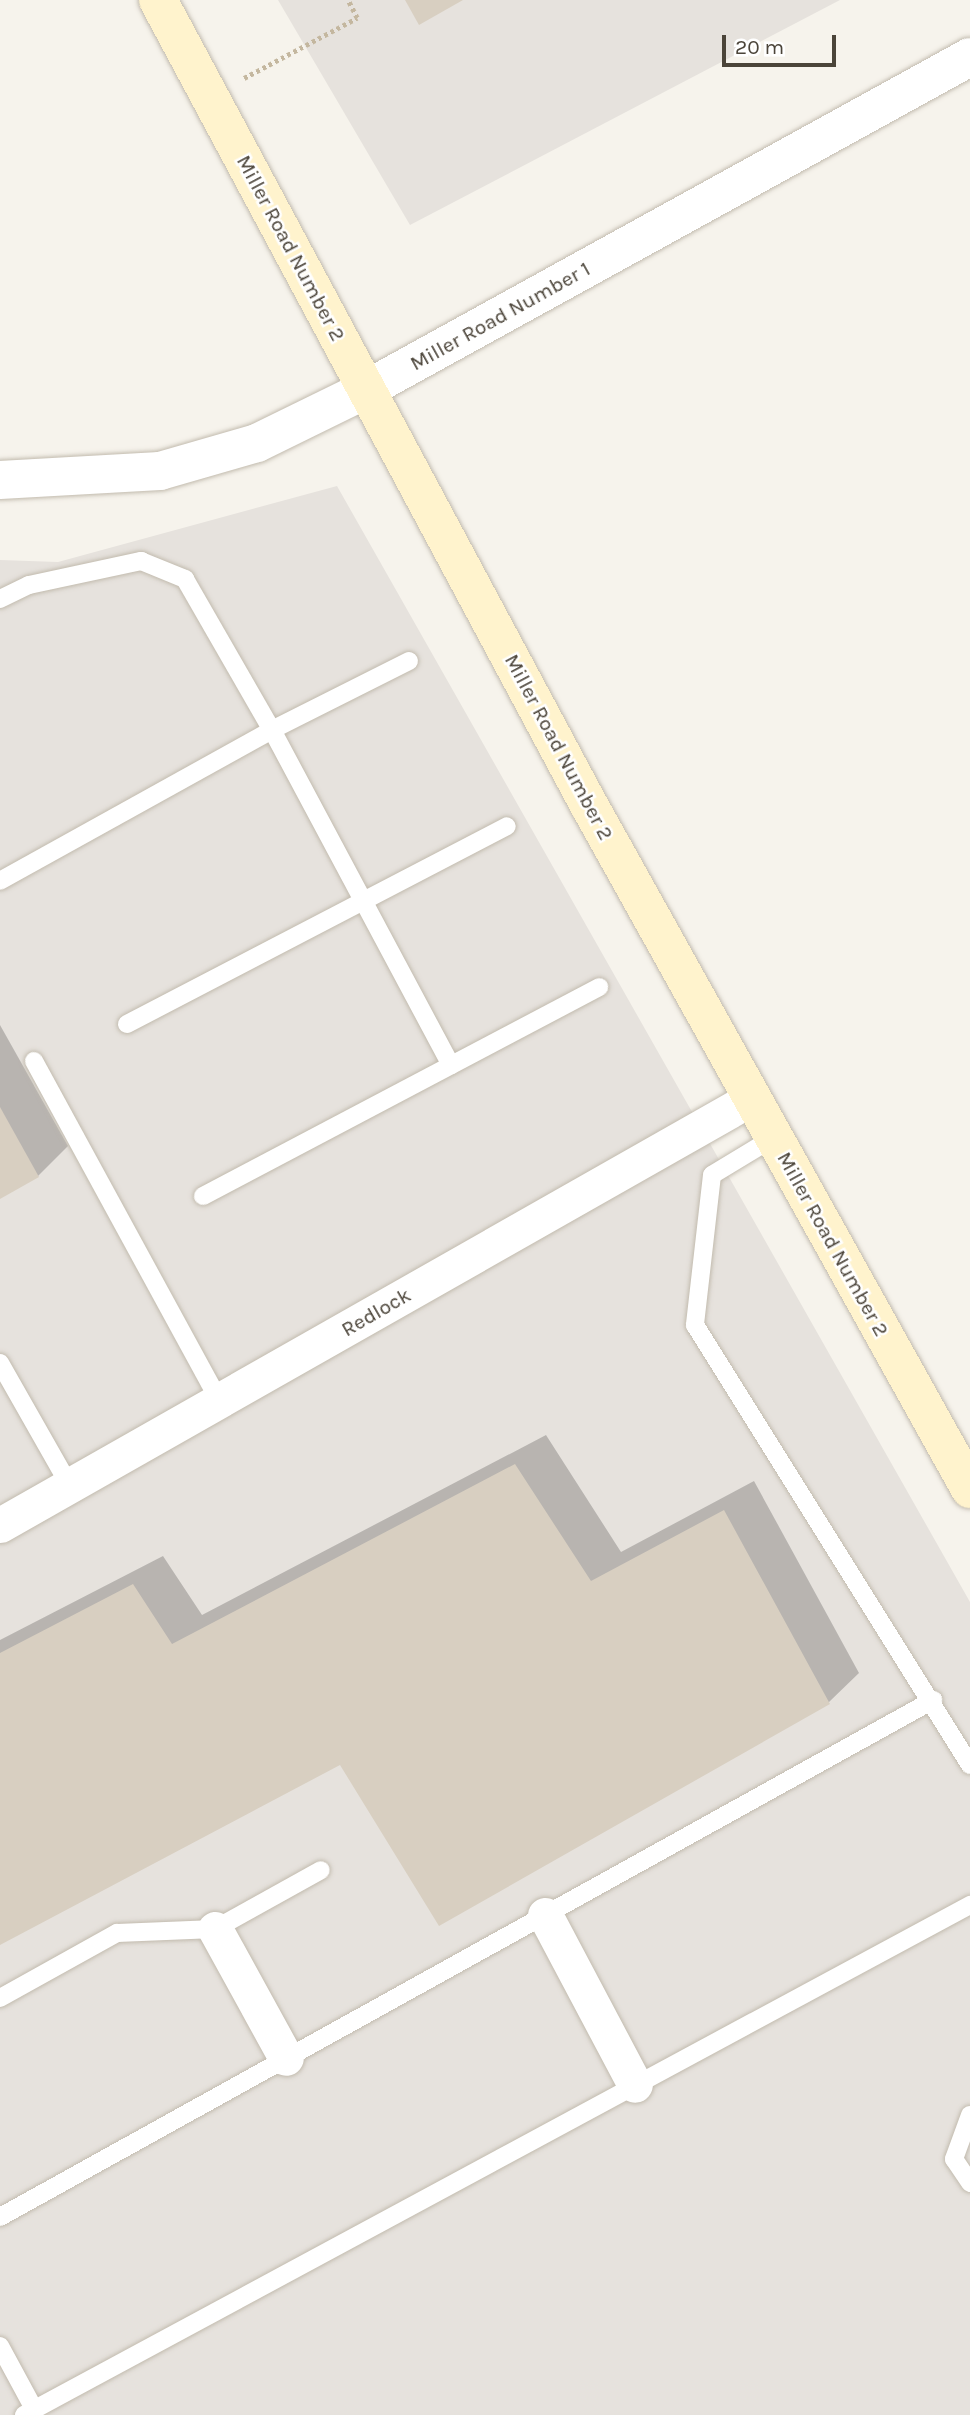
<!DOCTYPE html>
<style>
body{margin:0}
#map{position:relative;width:970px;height:2415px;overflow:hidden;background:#f6f3ec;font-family:Karla,sans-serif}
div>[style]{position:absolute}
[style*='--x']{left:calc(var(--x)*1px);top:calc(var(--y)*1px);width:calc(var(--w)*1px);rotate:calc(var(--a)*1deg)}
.industrial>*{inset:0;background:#e6e2dd}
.shadow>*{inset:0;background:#0003}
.building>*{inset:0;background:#d8cfc1}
.path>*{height:4.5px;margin-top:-2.25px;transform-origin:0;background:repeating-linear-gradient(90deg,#c4b79f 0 3.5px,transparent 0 7px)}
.roads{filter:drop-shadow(0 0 2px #c2bbae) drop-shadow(0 0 2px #c2bbae)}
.service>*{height:18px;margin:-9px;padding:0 9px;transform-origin:9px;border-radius:9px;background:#fff}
.minor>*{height:35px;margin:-17.5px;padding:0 17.5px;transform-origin:17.5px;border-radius:17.5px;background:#fff}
.tertiary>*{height:38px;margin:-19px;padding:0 19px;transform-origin:19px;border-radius:19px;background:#fff}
.secondary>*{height:38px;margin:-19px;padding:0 19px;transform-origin:19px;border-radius:19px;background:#fff3cd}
span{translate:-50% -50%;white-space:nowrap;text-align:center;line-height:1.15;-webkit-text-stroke:5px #fff;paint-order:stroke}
.street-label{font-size:21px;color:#4b4439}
.scale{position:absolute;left:722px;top:35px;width:114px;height:32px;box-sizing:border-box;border:4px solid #4b4439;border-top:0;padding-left:9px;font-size:21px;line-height:24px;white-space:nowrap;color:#4b4439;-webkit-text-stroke:5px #fff;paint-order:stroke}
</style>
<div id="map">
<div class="industrial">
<i style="clip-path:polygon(278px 0,840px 0,410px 225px)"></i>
<i style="clip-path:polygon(337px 486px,970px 1602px,970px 2415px,0 2415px,0 560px,58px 562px)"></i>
</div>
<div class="shadow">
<i style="clip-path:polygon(0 1025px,68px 1146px,38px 1176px,0 1197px)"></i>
<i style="clip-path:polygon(546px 1435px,621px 1552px,754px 1481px,859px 1673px,829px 1702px,440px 1923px,340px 1762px,0 1943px,0 1640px,163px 1556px,202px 1615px)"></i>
</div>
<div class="building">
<i style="clip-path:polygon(405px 0,463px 0,419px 25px)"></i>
<i style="clip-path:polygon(0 1107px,39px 1177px,0 1199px)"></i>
<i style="clip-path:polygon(515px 1464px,591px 1581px,724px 1510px,830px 1704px,439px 1926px,340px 1765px,0 1945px,0 1653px,133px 1584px,172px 1644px)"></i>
</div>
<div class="path">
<i style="--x:244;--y:78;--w:128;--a:-28"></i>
<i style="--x:357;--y:18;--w:20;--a:-117"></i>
</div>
<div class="roads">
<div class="service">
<i style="--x:0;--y:599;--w:32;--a:-26"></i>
<i style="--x:29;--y:585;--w:115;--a:-12.1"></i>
<i style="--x:141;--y:561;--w:48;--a:22.2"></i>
<i style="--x:185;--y:579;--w:174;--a:60.1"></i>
<i style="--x:272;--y:730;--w:311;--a:151"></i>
<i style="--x:409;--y:661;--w:153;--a:153.3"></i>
<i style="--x:272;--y:730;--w:380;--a:61.9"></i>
<i style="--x:127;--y:1024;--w:428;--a:-27.5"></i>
<i style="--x:34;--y:1061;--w:387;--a:61.4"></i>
<i style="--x:773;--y:1138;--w:71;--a:148.8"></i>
<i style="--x:712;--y:1175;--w:151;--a:96.5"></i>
<i style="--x:695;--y:1325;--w:519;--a:57.99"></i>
<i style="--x:203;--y:1196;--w:448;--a:-27.8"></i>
<i style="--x:0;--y:1363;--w:142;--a:60.4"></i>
<i style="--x:0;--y:1998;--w:134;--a:-29.1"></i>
<i style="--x:117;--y:1933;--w:98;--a:-2.3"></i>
<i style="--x:215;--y:1929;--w:121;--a:-29.1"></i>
<i style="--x:970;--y:2115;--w:47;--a:110"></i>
<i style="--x:954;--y:2159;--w:29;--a:56"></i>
<i style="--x:0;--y:2217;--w:1067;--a:-28.99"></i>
<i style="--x:0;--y:2346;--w:72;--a:61.6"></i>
<i style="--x:24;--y:2415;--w:1075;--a:-28.33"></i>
</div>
<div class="minor">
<i style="--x:0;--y:1525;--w:865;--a:-29.59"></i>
<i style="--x:545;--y:1915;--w:192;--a:62.1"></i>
<i style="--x:215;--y:1929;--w:147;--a:61.2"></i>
</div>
<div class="tertiary">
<i style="--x:0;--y:480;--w:160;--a:-3.2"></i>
<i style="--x:160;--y:471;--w:101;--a:-16.1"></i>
<i style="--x:257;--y:443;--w:123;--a:-26.1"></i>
<i style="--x:367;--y:389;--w:688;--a:-28.84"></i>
</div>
<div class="secondary">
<i style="--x:158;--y:0;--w:913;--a:61.84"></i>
<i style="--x:589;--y:805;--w:783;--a:60.88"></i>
</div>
</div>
<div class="street-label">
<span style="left:291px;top:248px;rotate:62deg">Miller Road Number 2</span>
<span style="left:500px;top:316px;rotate:-29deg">Miller Road Number 1</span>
<span style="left:559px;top:747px;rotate:62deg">Miller Road Number 2</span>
<span style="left:833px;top:1244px;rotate:61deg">Miller Road Number 2</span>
<span style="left:376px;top:1312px;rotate:-30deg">Redlock</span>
</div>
<div class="scale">20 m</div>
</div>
